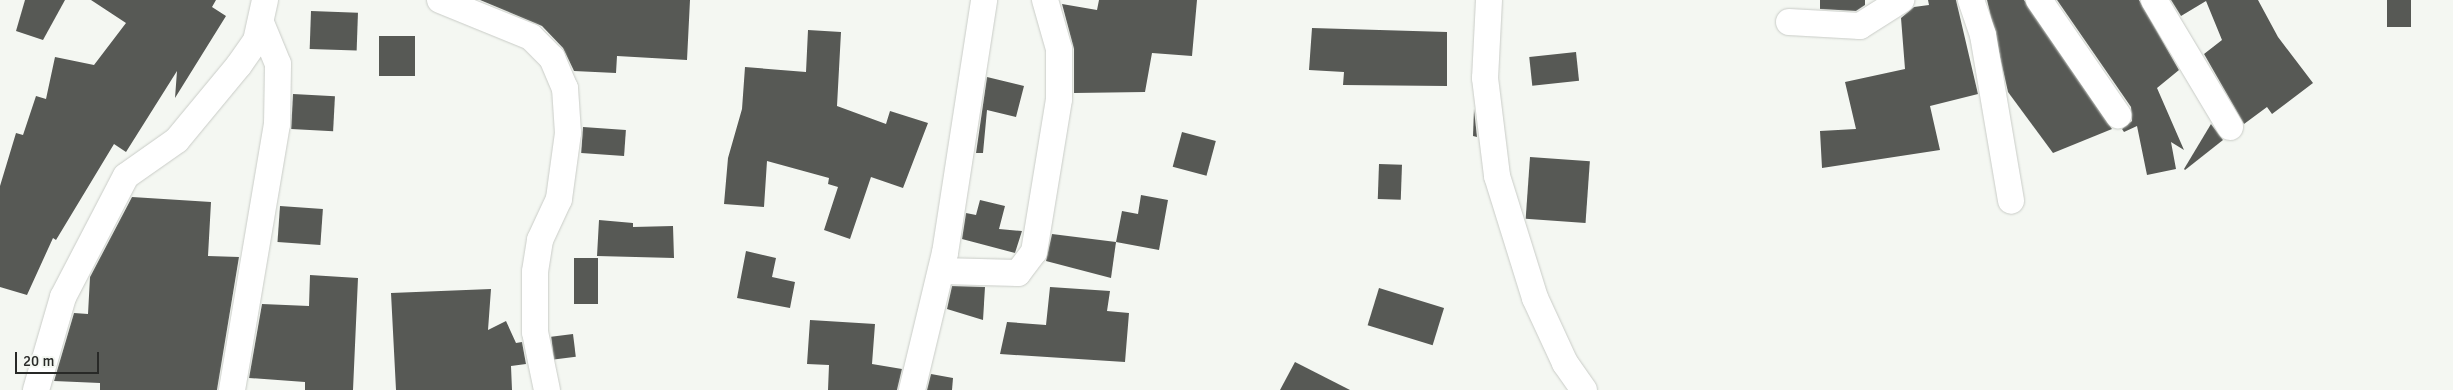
<!DOCTYPE html>
<style>
body{margin:0}
#map{position:relative;width:2453px;height:390px;overflow:hidden;background:#f4f7f2;font-family:Signika,sans-serif}
div>[style]{position:absolute}
[style*='--x']{left:calc(var(--x)*1px);top:calc(var(--y)*1px);width:calc(var(--w)*1px);rotate:calc(var(--a)*1deg)}
.building>*{inset:0;background:#575955;transform-origin:0 0}
.roads{filter:drop-shadow(0 0 1px #c9ccc7) drop-shadow(0 0 1px #c9ccc7)}
.street>*{height:26px;margin:-13px;padding:0 13px;transform-origin:13px;border-radius:13px;background:#fff}
span{translate:-50% -50%;white-space:nowrap;text-align:center;line-height:1.15;-webkit-text-stroke:5px #f4f7f2;paint-order:stroke}
.scale{position:absolute;left:15px;top:352px;width:84px;height:22px;box-sizing:border-box;border:2px solid #282927;border-top:0;padding-left:6px;font-size:15px;line-height:18px;white-space:nowrap;color:#282927;-webkit-text-stroke:4px #f4f7f2;paint-order:stroke}
</style>
<div id="map">
<div class="building">
<i style="clip-path:polygon(25px 0,65px 0,43px 40px,16px 31px)"></i>
<i style="clip-path:polygon(91px 0,216px 0,212px 7px,226px 16px,175px 98px,177px 71px,126px 152px,114px 144px,56px 240px,53px 238px,27px 295px,0 287px,0 186px,16px 133px,23px 135px,36px 96px,46px 99px,55px 57px,94px 65px,126px 23px)"></i>
<i style="clip-path:polygon(480px 0,690px 0,687px 60px,617px 56px,616px 73px,574px 71px,563px 48px,542px 26px)"></i>
<i style="clip-path:polygon(1099px 0,1197px 0,1192px 56px,1152px 53px,1145px 92px,1074px 93px,1074px 49px,1062px 4px,1097px 10px)"></i>
<i style="clip-path:polygon(1820px 0,1865px 0,1865px 5px,1856px 11px,1820px 9px)"></i>
<i style="clip-path:polygon(1928px 0,1956px 0,1978px 94px,1930px 106px,1940px 150px,1822px 168px,1820px 131px,1856px 129px,1845px 82px,1905px 69px,1901px 18px,1914px 7px,1929px 5px)"></i>
<i style="clip-path:polygon(1987px 0,2024px 0,2112px 129px,2053px 153px,2008px 92px)"></i>
<i style="clip-path:polygon(2057px 0,2139px 0,2179px 70px,2157px 88px,2184px 150px,2171px 142px,2176px 169px,2147px 175px,2137px 126px,2124px 132px,2122px 129px,2132px 121px,2131px 107px)"></i>
<i style="clip-path:polygon(2171px 0,2258px 0,2278px 37px,2313px 83px,2272px 114px,2267px 107px,2244px 124px,2204px 54px,2222px 40px,2206px 1px,2181px 16px)"></i>
<i style="left:2387px;top:0;width:24px;height:27px"></i>
<i style="left:311px;top:11px;width:47px;height:38px;rotate:2deg"></i>
<i style="clip-path:polygon(1312px 28px,1447px 32px,1447px 86px,1343px 85px,1344px 72px,1309px 70px)"></i>
<i style="clip-path:polygon(808px 30px,841px 32px,837px 106px,886px 124px,890px 111px,928px 123px,903px 188px,871px 177px,850px 239px,824px 230px,838px 187px,828px 184px,829px 178px,767px 161px,764px 207px,724px 204px,728px 158px,742px 109px,745px 67px,806px 72px)"></i>
<i style="left:379px;top:36px;width:36px;height:40px"></i>
<i style="left:1576px;top:52px;width:29px;height:47px;rotate:84deg"></i>
<i style="clip-path:polygon(987px 77px,1024px 86px,1016px 117px,987px 110px,983px 153px,976px 153px)"></i>
<i style="left:293px;top:94px;width:42px;height:35px;rotate:3deg"></i>
<i style="clip-path:polygon(1474px 109px,1477px 137px,1473px 136px)"></i>
<i style="clip-path:polygon(2211px 124px,2223px 140px,2185px 170px,2184px 169px)"></i>
<i style="left:583px;top:127px;width:43px;height:26px;rotate:4deg"></i>
<i style="left:1182px;top:132px;width:35px;height:36px;rotate:15deg"></i>
<i style="left:1530px;top:157px;width:60px;height:62px;rotate:4deg"></i>
<i style="left:1379px;top:164px;width:23px;height:35px;rotate:2deg"></i>
<i style="clip-path:polygon(1141px 195px,1168px 200px,1159px 250px,1116px 242px,1122px 211px,1138px 214px)"></i>
<i style="clip-path:polygon(132px 197px,211px 202px,208px 256px,239px 257px,217px 390px,100px 390px,100px 383px,54px 381px,74px 313px,88px 314px,90px 277px)"></i>
<i style="clip-path:polygon(980px 200px,1005px 206px,999px 229px,1022px 231px,1015px 253px,962px 239px,966px 213px,976px 215px)"></i>
<i style="left:280px;top:206px;width:43px;height:36px;rotate:4deg"></i>
<i style="clip-path:polygon(599px 220px,633px 223px,633px 227px,673px 226px,674px 258px,597px 256px)"></i>
<i style="clip-path:polygon(1052px 234px,1116px 242px,1111px 278px,1046px 261px)"></i>
<i style="clip-path:polygon(746px 251px,776px 258px,772px 277px,795px 282px,790px 308px,737px 298px)"></i>
<i style="left:598px;top:258px;width:46px;height:24px;rotate:90deg"></i>
<i style="clip-path:polygon(310px 275px,358px 278px,353px 390px,305px 390px,305px 382px,249px 378px,262px 304px,309px 306px)"></i>
<i style="clip-path:polygon(952px 286px,985px 287px,983px 320px,947px 309px)"></i>
<i style="clip-path:polygon(1050px 287px,1110px 291px,1107px 311px,1129px 313px,1125px 362px,1000px 354px,1007px 322px,1046px 325px)"></i>
<i style="left:1379px;top:288px;width:68px;height:39px;rotate:17deg"></i>
<i style="clip-path:polygon(491px 289px,488px 330px,506px 321px,516px 343px,522px 342px,526px 364px,511px 366px,512px 390px,396px 390px,391px 293px)"></i>
<i style="clip-path:polygon(810px 320px,875px 324px,872px 364px,902px 369px,897px 390px,828px 390px,829px 365px,807px 364px)"></i>
<i style="left:573px;top:334px;width:23px;height:22px;rotate:83deg"></i>
<i style="clip-path:polygon(1295px 362px,1350px 390px,1280px 390px)"></i>
<i style="clip-path:polygon(931px 374px,953px 378px,952px 390px,927px 390px)"></i>
</div>
<div class="roads">
<div class="street">
<i style="--x:440;--y:0;--w:98;--a:22.1"></i>
<i style="--x:531;--y:37;--w:30;--a:45"></i>
<i style="--x:552;--y:58;--w:33;--a:67"></i>
<i style="--x:565;--y:88;--w:45;--a:86.2"></i>
<i style="--x:568;--y:133;--w:67;--a:97.8"></i>
<i style="--x:559;--y:199;--w:45;--a:114.9"></i>
<i style="--x:540;--y:240;--w:32;--a:99"></i>
<i style="--x:535;--y:272;--w:60;--a:90"></i>
<i style="--x:535;--y:332;--w:59;--a:78.3"></i>
<i style="--x:1489;--y:0;--w:78;--a:92.9"></i>
<i style="--x:1485;--y:78;--w:99;--a:83"></i>
<i style="--x:1497;--y:176;--w:128;--a:72.7"></i>
<i style="--x:1535;--y:298;--w:72;--a:65.2"></i>
<i style="--x:1565;--y:363;--w:33;--a:55"></i>
<i style="--x:1971;--y:0;--w:37;--a:71"></i>
<i style="--x:1983;--y:35;--w:168;--a:80.4"></i>
<i style="--x:2039;--y:0;--w:140;--a:55.5"></i>
<i style="--x:2154;--y:0;--w:148;--a:59.1"></i>
<i style="--x:1789;--y:22;--w:71;--a:3.2"></i>
<i style="--x:1860;--y:26;--w:49;--a:-32.4"></i>
<i style="--x:941;--y:271;--w:77;--a:1.5"></i>
<i style="--x:1018;--y:273;--w:26;--a:-53"></i>
<i style="--x:1034;--y:252;--w:155;--a:-80.7"></i>
<i style="--x:1059;--y:99;--w:50;--a:-90"></i>
<i style="--x:1059;--y:49;--w:51;--a:-105.9"></i>
<i style="--x:36;--y:390;--w:97;--a:-73.8"></i>
<i style="--x:63;--y:297;--w:136;--a:-62.5"></i>
<i style="--x:126;--y:176;--w:62;--a:-35.2"></i>
<i style="--x:177;--y:140;--w:97;--a:-50.4"></i>
<i style="--x:239;--y:65;--w:29;--a:-55"></i>
<i style="--x:256;--y:41;--w:42;--a:-77.6"></i>
<i style="--x:232;--y:390;--w:270;--a:-80.4"></i>
<i style="--x:277;--y:124;--w:60;--a:-89"></i>
<i style="--x:278;--y:64;--w:44;--a:-112.5"></i>
<i style="--x:912;--y:390;--w:141;--a:-76.5"></i>
<i style="--x:945;--y:253;--w:256;--a:-81.2"></i>
</div>
</div>
<div class="scale">20 m</div>
</div>
